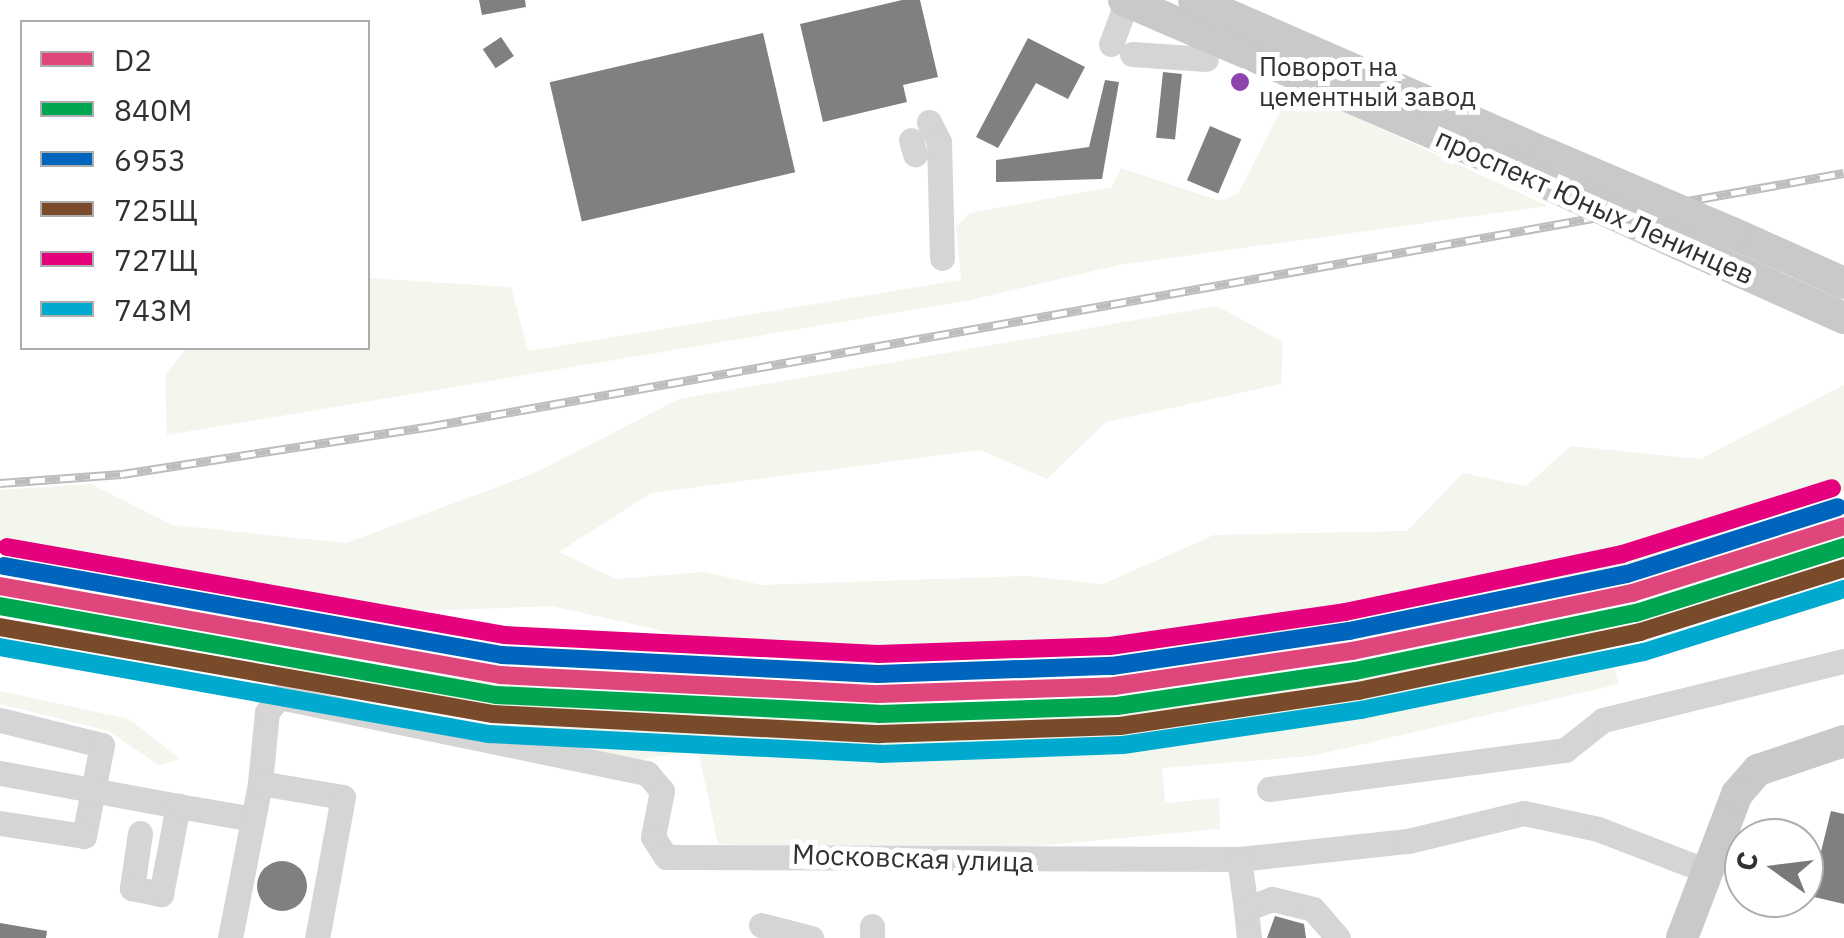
<!DOCTYPE html>
<meta charset="utf-8">
<style>
body{margin:0}
#map{position:relative;width:1844px;height:938px;overflow:hidden;background:#fff;font-family:"IBM Plex Sans",sans-serif}
div>[style]{position:absolute}
[style*='--x']{left:calc(var(--x)*1px);top:calc(var(--y)*1px);width:calc(var(--w)*1px);rotate:calc(var(--a)*1deg)}
.green>*{inset:0;background:#f2f6ed}
.building>*{inset:0;background:#808080;transform-origin:0 0}
.round{border-radius:50%}
.minor>*{height:25px;margin:-12.5px;padding:0 12.5px;transform-origin:12.5px;border-radius:12.5px;background:#d5d5d5}
.major>*{height:32px;margin:-16px;padding:0 16px;transform-origin:16px;border-radius:16px;background:#c9c9c9}
.rail>*{height:9px;margin-top:-4.5px;transform-origin:0;background:repeating-linear-gradient(90deg,#fff 0 15px,#bdbdbd 0 30px);box-sizing:border-box;border-block:2px solid #bdbdbd}
.major-bridge>*{height:32px;margin:-16px;padding:0 16px;transform-origin:16px;border-radius:16px;background:#c9c9c9}
.rail-1>*{height:18px;margin:-9px;padding:0 9px;transform-origin:9px;border-radius:9px;background:#df477c}
.rail-2>*{height:18px;margin:-9px;padding:0 9px;transform-origin:9px;border-radius:9px;background:#00a651}
.rail-3>*{height:18px;margin:-9px;padding:0 9px;transform-origin:9px;border-radius:9px;background:#0065bd}
.rail-4>*{height:18px;margin:-9px;padding:0 9px;transform-origin:9px;border-radius:9px;background:#7a4b2a}
.rail-5>*{height:18px;margin:-9px;padding:0 9px;transform-origin:9px;border-radius:9px;background:#e5007d}
.rail-6>*{height:18px;margin:-9px;padding:0 9px;transform-origin:9px;border-radius:9px;background:#00a9ce}
.dots>*{width:28px;height:28px;translate:-50% -50%;box-sizing:border-box;border:5px solid #fff;border-radius:50%}
span{translate:-50% -50%;white-space:nowrap;text-align:center;line-height:1.15;-webkit-text-stroke:10px #fff;paint-order:stroke}
.bus-label{font-size:26px;color:#313131}
.left{translate:0 -50%;text-align:left}
.street-label{font-size:28px;color:#313131}
.legend{position:absolute;left:20px;top:20px;width:350px;height:330px;box-sizing:border-box;background:#fff;border:2px solid #adadad;margin:0;padding:12px 18px;list-style:none;font-size:30px;color:#313131}
.legend li{display:flex;align-items:center;gap:20px;height:50px}
.legend b{width:50px;border:2px solid #adadad}
.north{position:absolute;left:1724px;top:818px;width:100px;height:100px;box-sizing:border-box;background:#fff;border:2px solid #adadad;border-radius:50%;rotate:284deg;font-size:28px;font-weight:700;line-height:40px;text-align:center;color:#313131}
.north::after{content:'';display:block;margin:auto;width:35px;height:45px;background:#797979;clip-path:polygon(50% 0,100% 100%,50% 72%,0 100%)}
</style>
<div id="map">
<div class="green">
<i style="clip-path:polygon(1292px 88px,1548px 206px,1119px 265px,966px 301px,167px 435px,165px 375px,186px 348px,368px 348px,368px 278px,511px 287px,528px 351px,961px 280px,956px 227px,970px 213px,1112px 187px,1121px 168px,1220px 201px,1238px 194px)"></i>
<i style="clip-path:polygon(1217px 306px,1283px 342px,1281px 384px,1106px 422px,1047px 479px,980px 450px,651px 493px,559px 552px,616px 579px,704px 572px,762px 585px,1024px 576px,1103px 584px,1214px 535px,1407px 531px,1463px 473px,1526px 486px,1571px 446px,1700px 459px,1844px 385px,1844px 491px,1636px 563px,1264px 636px,1038px 658px,811px 664px,552px 606px,423px 611px,275px 597px,0 547px,0 490px,91px 484px,172px 525px,346px 543px,535px 473px,679px 399px)"></i>
<i style="clip-path:polygon(1601px 630px,1619px 684px,1312px 756px,1162px 768px,1165px 803px,1219px 798px,1220px 829px,936px 855px,718px 844px,698px 750px,633px 761px,573px 751px,509px 720px,414px 693px,280px 667px,286px 656px,699px 708px,975px 714px,1254px 692px)"></i>
<i style="clip-path:polygon(0 691px,129px 719px,180px 759px,159px 765px,108px 731px,0 704px)"></i>
</div>
<div class="building">
<i style="clip-path:polygon(479px 0,525px 0,526px 7px,482px 15px)"></i>
<i style="clip-path:polygon(902px 0,920px 0,938px 77px,903px 85px,907px 102px,823px 122px,800px 24px)"></i>
<i style="left:763px;top:33px;width:143px;height:219px;rotate:77deg"></i>
<i style="left:501px;top:37px;width:23px;height:22px;rotate:56deg"></i>
<i style="clip-path:polygon(1028px 38px,1085px 67px,1068px 99px,1036px 83px,998px 148px,976px 137px)"></i>
<i style="left:1163px;top:72px;width:19px;height:66px;rotate:6deg"></i>
<i style="clip-path:polygon(1105px 80px,1119px 82px,1102px 179px,996px 182px,996px 160px,1089px 147px)"></i>
<i style="left:1210px;top:126px;width:34px;height:59px;rotate:23deg"></i>
<i style="clip-path:polygon(1831px 811px,1844px 814px,1844px 904px,1810px 896px)"></i>
<i class="round" style="left:257px;top:861px;width:50px;height:50px"></i>
<i style="clip-path:polygon(1275px 916px,1304px 924px,1306px 938px,1267px 938px)"></i>
<i style="clip-path:polygon(0 923px,47px 931px,46px 938px,0 938px)"></i>
</div>
<div class="minor">
<i style="--x:1111;--y:44;--w:46;--a:-69.6"></i>
<i style="--x:1132;--y:54;--w:74;--a:3.9"></i>
<i style="--x:929;--y:122;--w:22;--a:63"></i>
<i style="--x:939;--y:142;--w:116;--a:88.5"></i>
<i style="--x:911;--y:140;--w:15;--a:74"></i>
<i style="--x:0;--y:720;--w:105;--a:13.8"></i>
<i style="--x:102;--y:745;--w:93;--a:101.2"></i>
<i style="--x:84;--y:836;--w:85;--a:-171.2"></i>
<i style="--x:0;--y:773;--w:181;--a:10.5"></i>
<i style="--x:260;--y:783;--w:71;--a:-84.4"></i>
<i style="--x:267;--y:712;--w:19;--a:-51"></i>
<i style="--x:279;--y:697;--w:376;--a:11.7"></i>
<i style="--x:647;--y:773;--w:23;--a:50"></i>
<i style="--x:662;--y:791;--w:47;--a:101.1"></i>
<i style="--x:653;--y:837;--w:24;--a:57"></i>
<i style="--x:666;--y:857;--w:573;--a:0.2"></i>
<i style="--x:1239;--y:859;--w:170;--a:-6.1"></i>
<i style="--x:1408;--y:841;--w:119;--a:-13.6"></i>
<i style="--x:1524;--y:813;--w:76;--a:12.2"></i>
<i style="--x:1598;--y:829;--w:117;--a:21.1"></i>
<i style="--x:1269;--y:789;--w:299;--a:-7.5"></i>
<i style="--x:1565;--y:750;--w:48;--a:-38.3"></i>
<i style="--x:1603;--y:720;--w:248;--a:-13.8"></i>
<i style="--x:140;--y:833;--w:56;--a:98.3"></i>
<i style="--x:132;--y:888;--w:30;--a:12"></i>
<i style="--x:161;--y:894;--w:90;--a:-79.1"></i>
<i style="--x:178;--y:806;--w:76;--a:9.8"></i>
<i style="--x:1239;--y:859;--w:50;--a:82"></i>
<i style="--x:761;--y:925;--w:52;--a:14.6"></i>
<i style="--x:230;--y:938;--w:158;--a:-79"></i>
<i style="--x:260;--y:783;--w:84;--a:9.6"></i>
<i style="--x:343;--y:797;--w:143;--a:100.4"></i>
<i style="--x:872;--y:938;--w:12;--a:-90"></i>
<i style="--x:1249;--y:938;--w:29;--a:-96"></i>
<i style="--x:1246;--y:909;--w:28;--a:-21"></i>
<i style="--x:1272;--y:899;--w:42;--a:13.7"></i>
<i style="--x:1313;--y:909;--w:38;--a:49"></i>
</div>
<div class="major">
<i style="--x:1124;--y:0;--w:412;--a:23.3"></i>
<i style="--x:1194;--y:0;--w:385;--a:23.6"></i>
<i style="--x:1735;--y:234;--w:120;--a:24.2"></i>
<i style="--x:1679;--y:244;--w:181;--a:24.2"></i>
<i style="--x:1682;--y:938;--w:154;--a:-69.1"></i>
<i style="--x:1737;--y:794;--w:32;--a:-49"></i>
<i style="--x:1758;--y:770;--w:91;--a:-18.6"></i>
</div>
<div class="rail">
<i style="--x:0;--y:483;--w:122;--a:-4.2"></i>
<i style="--x:122;--y:474;--w:314;--a:-8.8"></i>
<i style="--x:432;--y:426;--w:1434;--a:-10.16"></i>
</div>
<div class="major-bridge">
<i style="--x:1547;--y:154;--w:204;--a:23.1"></i>
<i style="--x:1502;--y:163;--w:195;--a:24.6"></i>
</div>
<div class="rail-1">
<i style="--x:0;--y:586;--w:508;--a:10.09"></i>
<i style="--x:500;--y:675;--w:378;--a:2.9"></i>
<i style="--x:878;--y:694;--w:236;--a:-1.9"></i>
<i style="--x:1114;--y:686;--w:241;--a:-8.4"></i>
<i style="--x:1352;--y:651;--w:286;--a:-11.7"></i>
<i style="--x:1632;--y:593;--w:222;--a:-17.5"></i>
</div>
<div class="rail-2">
<i style="--x:0;--y:606;--w:504;--a:10.17"></i>
<i style="--x:496;--y:695;--w:383;--a:2.8"></i>
<i style="--x:879;--y:714;--w:238;--a:-1.9"></i>
<i style="--x:1117;--y:706;--w:241;--a:-8.4"></i>
<i style="--x:1355;--y:671;--w:287;--a:-11.7"></i>
<i style="--x:1636;--y:613;--w:218;--a:-17.6"></i>
</div>
<div class="rail-3">
<i style="--x:4;--y:566;--w:506;--a:10.13"></i>
<i style="--x:502;--y:655;--w:376;--a:2.9"></i>
<i style="--x:878;--y:674;--w:234;--a:-2"></i>
<i style="--x:1112;--y:666;--w:240;--a:-8.4"></i>
<i style="--x:1349;--y:631;--w:284;--a:-11.6"></i>
<i style="--x:1627;--y:574;--w:221;--a:-17.6"></i>
</div>
<div class="rail-4">
<i style="--x:0;--y:627;--w:501;--a:10.01"></i>
<i style="--x:493;--y:714;--w:387;--a:3"></i>
<i style="--x:879;--y:734;--w:241;--a:-1.9"></i>
<i style="--x:1120;--y:726;--w:241;--a:-8.4"></i>
<i style="--x:1358;--y:691;--w:288;--a:-11.8"></i>
<i style="--x:1640;--y:632;--w:214;--a:-17.4"></i>
</div>
<div class="rail-5">
<i style="--x:7;--y:547;--w:506;--a:10.02"></i>
<i style="--x:505;--y:635;--w:373;--a:2.9"></i>
<i style="--x:878;--y:654;--w:232;--a:-2"></i>
<i style="--x:1110;--y:646;--w:237;--a:-8.2"></i>
<i style="--x:1345;--y:612;--w:283;--a:-11.8"></i>
<i style="--x:1622;--y:554;--w:220;--a:-17.4"></i>
</div>
<div class="rail-6">
<i style="--x:0;--y:647;--w:497;--a:10.1"></i>
<i style="--x:489;--y:734;--w:392;--a:2.9"></i>
<i style="--x:880;--y:754;--w:243;--a:-2.1"></i>
<i style="--x:1123;--y:745;--w:241;--a:-8.4"></i>
<i style="--x:1361;--y:710;--w:289;--a:-11.6"></i>
<i style="--x:1644;--y:652;--w:210;--a:-17.5"></i>
</div>
<div class="dots">
<i style="left:1240px;top:82px;background:#8e44ad"></i>
</div>
<div class="bus-label">
<span class="left" style="left:1259px;top:82px">Поворот на<br>цементный завод</span>
</div>
<div class="street-label">
<span style="left:1595px;top:206px;rotate:24deg">проспект Юных Ленинцев</span>
<span style="left:913px;top:858px;rotate:2deg">Московская улица</span>
</div>
<ul class="legend">
<li><b style="height:12px;background:#df477c"></b>D2</li>
<li><b style="height:12px;background:#00a651"></b>840М</li>
<li><b style="height:12px;background:#0065bd"></b>6953</li>
<li><b style="height:12px;background:#7a4b2a"></b>725Щ</li>
<li><b style="height:12px;background:#e5007d"></b>727Щ</li>
<li><b style="height:12px;background:#00a9ce"></b>743М</li>
</ul>
<div class="north">С</div>
</div>
